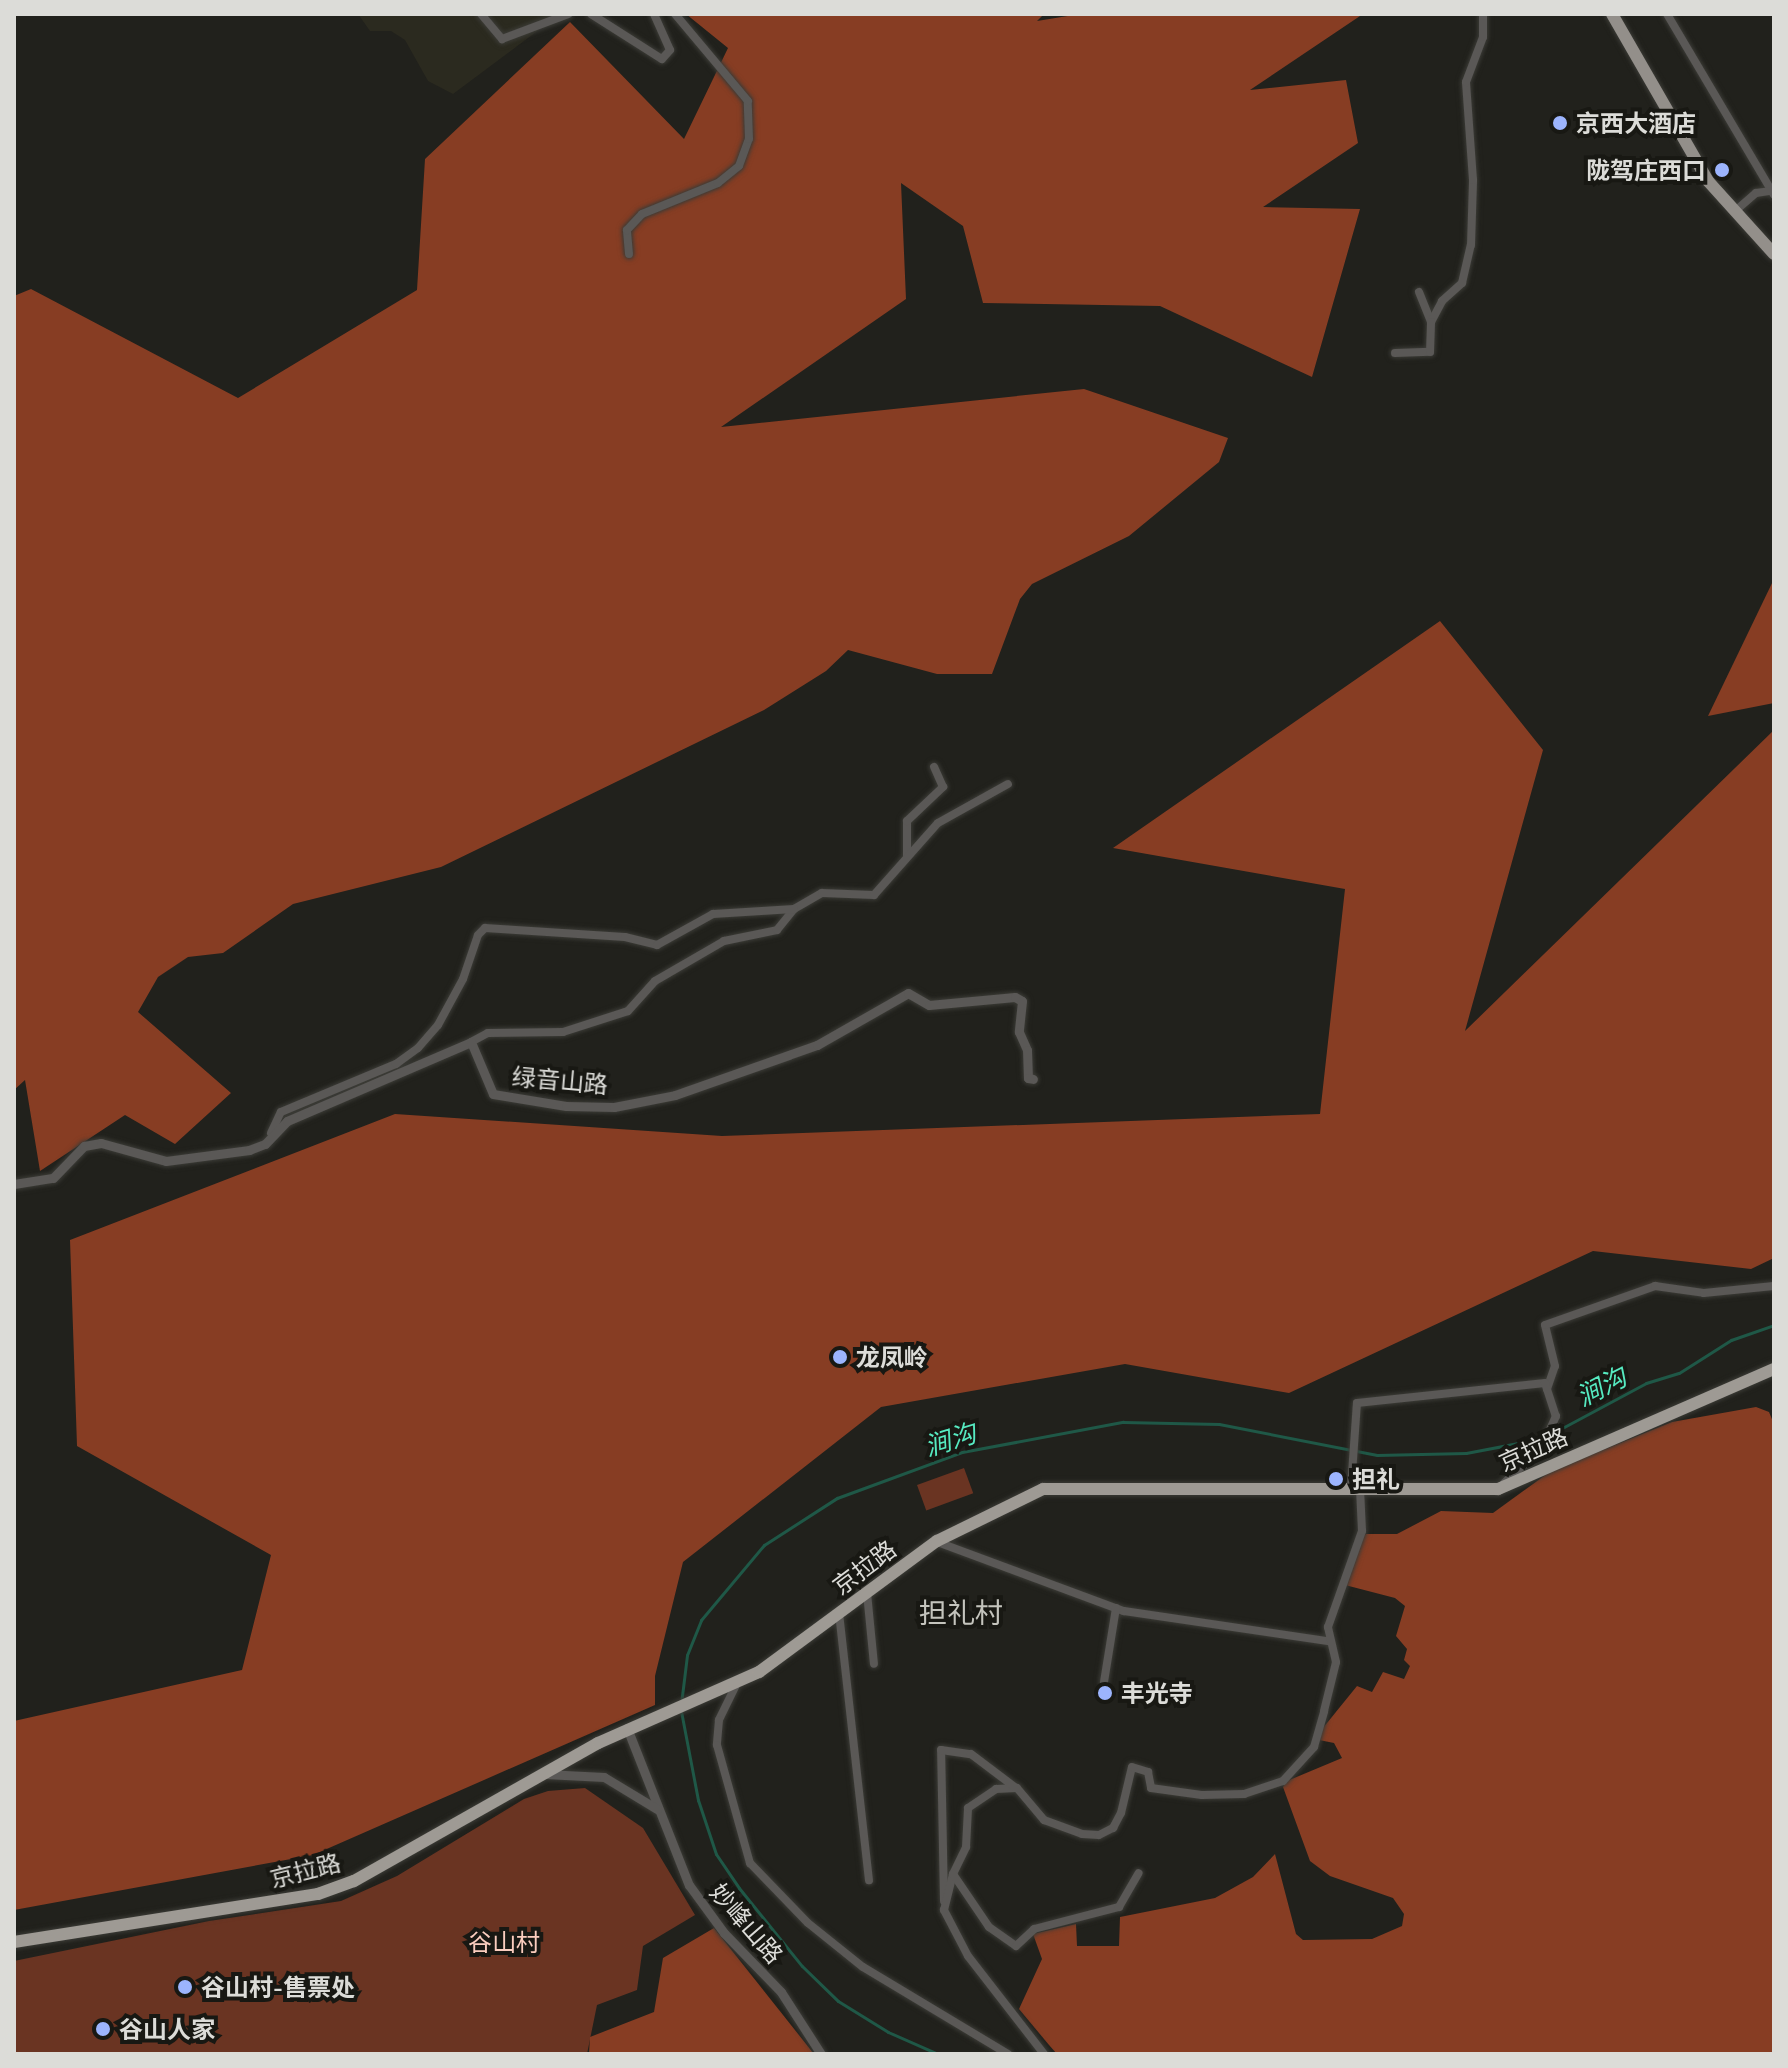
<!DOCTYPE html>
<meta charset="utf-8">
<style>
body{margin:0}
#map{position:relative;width:1788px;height:2068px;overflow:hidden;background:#21211c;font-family:"Exo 2","Noto Sans SC",sans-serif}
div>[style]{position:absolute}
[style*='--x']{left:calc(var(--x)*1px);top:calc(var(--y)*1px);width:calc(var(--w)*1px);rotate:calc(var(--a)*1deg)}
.built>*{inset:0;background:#2b2a1f}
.green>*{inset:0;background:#6a3422;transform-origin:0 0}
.forest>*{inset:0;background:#873d23}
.stream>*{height:3px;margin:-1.5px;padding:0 1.5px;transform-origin:1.5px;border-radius:1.5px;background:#1f5847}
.roads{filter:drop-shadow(0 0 2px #3b3b36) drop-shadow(0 0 2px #3b3b36)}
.minor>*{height:8px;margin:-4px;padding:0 4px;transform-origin:4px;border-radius:4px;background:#5a5856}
.tertiary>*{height:9px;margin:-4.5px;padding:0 4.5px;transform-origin:4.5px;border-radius:4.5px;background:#5a5856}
.primary>*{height:12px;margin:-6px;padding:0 6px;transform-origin:6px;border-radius:6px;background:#938f8a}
.trunk>*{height:12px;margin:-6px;padding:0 6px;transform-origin:6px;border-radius:6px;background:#9e9a94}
.dots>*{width:22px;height:22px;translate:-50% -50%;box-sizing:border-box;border:4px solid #181813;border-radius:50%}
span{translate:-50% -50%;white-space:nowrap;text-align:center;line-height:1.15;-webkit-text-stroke:8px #181813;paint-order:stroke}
.poi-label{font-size:24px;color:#dcdcd8;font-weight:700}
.left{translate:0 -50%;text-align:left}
.right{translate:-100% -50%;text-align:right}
.street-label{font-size:24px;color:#dcdcd8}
.park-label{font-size:24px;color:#facdbe}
.water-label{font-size:26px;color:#56eac1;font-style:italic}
.quarter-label{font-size:28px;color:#c4c4bd}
.frame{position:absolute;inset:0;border:16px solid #dcdcd8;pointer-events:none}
</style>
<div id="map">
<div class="built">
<i style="clip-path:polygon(358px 14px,560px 14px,453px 94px,428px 81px,405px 40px,391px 31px,370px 31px)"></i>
</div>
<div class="green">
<i style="left:964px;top:1468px;width:27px;height:50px;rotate:70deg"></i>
<i style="clip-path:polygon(585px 1788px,643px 1828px,695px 1915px,643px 1946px,637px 1990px,597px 2005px,587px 2054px,14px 2054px,14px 1961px,209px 1921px,341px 1901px,397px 1876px,524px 1799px,548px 1791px)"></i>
</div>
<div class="forest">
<i style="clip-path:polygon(686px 14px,1044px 14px,1037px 21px,1080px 14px,1363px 14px,1250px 90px,1346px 80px,1358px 143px,1263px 207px,1360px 209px,1312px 377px,1160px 306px,983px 303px,963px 226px,901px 183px,906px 299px,721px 427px,1084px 389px,1228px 438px,1219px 462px,1129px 536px,1032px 584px,1020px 599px,992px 674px,937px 674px,848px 650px,826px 671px,764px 710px,441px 867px,293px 904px,223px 953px,188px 957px,158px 977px,138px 1012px,231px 1093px,175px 1144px,125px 1115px,40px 1171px,25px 1080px,14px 1090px,14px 296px,31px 289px,238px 398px,417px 290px,425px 159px,570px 22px,684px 139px,728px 48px)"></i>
<i style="clip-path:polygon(1774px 579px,1774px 703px,1708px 716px)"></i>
<i style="clip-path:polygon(1440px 621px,1543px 750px,1465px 1031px,1774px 730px,1774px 1258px,1751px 1269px,1593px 1251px,1289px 1393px,1125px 1364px,881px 1407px,683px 1562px,655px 1676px,655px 1705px,313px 1855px,14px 1910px,14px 1721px,242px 1670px,271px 1555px,77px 1446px,70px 1240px,395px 1114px,722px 1136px,1320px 1114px,1345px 889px,1113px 848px)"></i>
<i style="clip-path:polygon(1756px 1407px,1769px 1412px,1774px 1424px,1774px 2054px,1057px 2054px,1049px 2045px,1019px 2009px,1042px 1959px,1033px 1934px,1076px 1924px,1077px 1946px,1119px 1946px,1120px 1917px,1215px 1898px,1253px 1877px,1275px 1854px,1296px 1934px,1303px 1940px,1372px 1939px,1402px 1926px,1404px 1914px,1393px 1898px,1330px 1876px,1310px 1861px,1283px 1787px,1287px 1781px,1342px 1758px,1334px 1743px,1314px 1739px,1357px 1686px,1372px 1692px,1383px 1672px,1404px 1679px,1410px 1666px,1404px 1660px,1407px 1649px,1396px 1636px,1405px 1606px,1395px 1598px,1345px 1585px,1358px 1540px,1366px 1534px,1397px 1534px,1441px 1511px,1493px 1513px,1551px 1471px,1672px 1422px)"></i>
<i style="clip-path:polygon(714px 1928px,814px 2054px,589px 2054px,590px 2037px,654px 2012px,663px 1958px)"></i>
</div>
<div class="stream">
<i style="--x:1551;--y:1434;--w:108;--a:-28.2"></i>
<i style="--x:1646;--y:1383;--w:34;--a:-17"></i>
<i style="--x:1679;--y:1373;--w:62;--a:-32.4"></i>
<i style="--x:1731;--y:1340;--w:46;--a:-19.2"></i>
<i style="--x:681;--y:1704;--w:49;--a:-83"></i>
<i style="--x:687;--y:1655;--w:38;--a:-68"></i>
<i style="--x:701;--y:1620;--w:98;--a:-50"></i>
<i style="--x:764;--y:1545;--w:87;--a:-32.8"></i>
<i style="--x:837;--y:1498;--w:133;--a:-20.2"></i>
<i style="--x:962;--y:1452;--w:164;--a:-10.6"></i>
<i style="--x:1123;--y:1422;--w:96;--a:1.2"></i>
<i style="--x:1219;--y:1424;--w:161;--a:11.1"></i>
<i style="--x:1377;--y:1455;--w:89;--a:-1.3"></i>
<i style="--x:1466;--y:1453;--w:80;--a:-10.8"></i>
<i style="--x:681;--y:1711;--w:91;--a:79.2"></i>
<i style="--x:698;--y:1800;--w:57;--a:71.6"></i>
<i style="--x:716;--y:1854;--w:41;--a:55.9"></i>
<i style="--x:739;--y:1888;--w:100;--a:51.1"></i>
<i style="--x:802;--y:1966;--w:50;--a:44.2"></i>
<i style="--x:838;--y:2001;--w:59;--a:31.8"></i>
<i style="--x:888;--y:2032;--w:55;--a:23.7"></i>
</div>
<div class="roads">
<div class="minor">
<i style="--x:481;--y:14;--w:33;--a:50"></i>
<i style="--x:502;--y:39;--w:71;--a:-20.7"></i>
<i style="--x:591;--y:14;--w:84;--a:32.4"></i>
<i style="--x:662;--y:59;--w:12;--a:-48"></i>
<i style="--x:670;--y:50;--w:39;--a:-114"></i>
<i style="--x:1667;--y:14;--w:210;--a:59.4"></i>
<i style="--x:1734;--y:212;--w:29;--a:-41"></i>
<i style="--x:1756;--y:193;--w:15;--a:-8"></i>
<i style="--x:629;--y:254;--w:24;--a:-95"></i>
<i style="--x:627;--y:230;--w:22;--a:-47"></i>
<i style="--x:642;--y:214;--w:82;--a:-22.2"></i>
<i style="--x:718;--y:183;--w:27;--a:-39"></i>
<i style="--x:739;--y:166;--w:29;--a:-70"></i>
<i style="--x:749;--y:139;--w:38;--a:-92"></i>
<i style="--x:748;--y:101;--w:114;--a:-130"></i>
<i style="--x:1419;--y:292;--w:32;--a:68"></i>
<i style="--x:1431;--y:322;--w:24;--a:-62"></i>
<i style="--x:1442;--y:301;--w:27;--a:-42"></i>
<i style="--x:1462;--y:283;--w:39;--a:-77"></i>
<i style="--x:1471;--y:245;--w:65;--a:-88.2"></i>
<i style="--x:1473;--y:180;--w:98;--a:-94.1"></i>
<i style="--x:1466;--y:82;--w:48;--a:-69.3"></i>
<i style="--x:1483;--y:37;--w:23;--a:-90"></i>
<i style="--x:1395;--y:353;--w:35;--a:-2"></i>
<i style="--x:1430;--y:352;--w:30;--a:-88"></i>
<i style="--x:907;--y:856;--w:35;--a:-90"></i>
<i style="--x:907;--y:821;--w:50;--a:-43.4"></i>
<i style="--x:943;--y:787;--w:22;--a:-114"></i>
<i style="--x:471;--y:1042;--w:19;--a:-28"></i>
<i style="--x:488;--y:1033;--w:75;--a:-0.8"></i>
<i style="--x:563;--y:1032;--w:68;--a:-17.9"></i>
<i style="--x:628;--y:1011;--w:40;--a:-48"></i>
<i style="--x:655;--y:981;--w:80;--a:-30.1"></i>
<i style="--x:724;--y:941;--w:54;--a:-11.7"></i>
<i style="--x:777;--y:930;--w:27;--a:-51"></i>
<i style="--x:794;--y:909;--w:32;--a:-30"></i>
<i style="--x:822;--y:893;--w:52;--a:2.2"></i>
<i style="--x:874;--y:895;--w:96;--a:-48.4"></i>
<i style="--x:938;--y:823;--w:80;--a:-29.1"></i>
<i style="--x:271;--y:1133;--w:23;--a:-65"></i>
<i style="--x:281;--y:1112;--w:125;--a:-22.7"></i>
<i style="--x:396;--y:1064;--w:27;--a:-36"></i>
<i style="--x:418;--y:1048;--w:30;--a:-49"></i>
<i style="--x:438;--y:1025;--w:52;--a:-61.5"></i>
<i style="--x:463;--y:979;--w:46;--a:-71.2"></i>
<i style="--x:478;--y:935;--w:10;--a:-45"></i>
<i style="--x:485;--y:928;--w:140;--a:3.7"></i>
<i style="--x:625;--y:937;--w:33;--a:14"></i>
<i style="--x:657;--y:945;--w:64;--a:-29"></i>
<i style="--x:713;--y:914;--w:81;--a:-3.5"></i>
<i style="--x:1547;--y:1389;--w:24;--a:-71"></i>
<i style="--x:1555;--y:1366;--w:42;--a:-103.7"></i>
<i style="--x:1545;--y:1325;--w:117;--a:-19.5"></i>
<i style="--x:1655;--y:1286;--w:49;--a:8.1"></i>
<i style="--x:1704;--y:1293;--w:70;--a:-5.7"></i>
<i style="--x:1351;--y:1488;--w:85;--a:-86"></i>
<i style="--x:1357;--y:1403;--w:189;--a:-6.1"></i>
<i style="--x:1545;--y:1383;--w:35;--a:72"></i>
<i style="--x:1556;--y:1416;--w:36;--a:114"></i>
<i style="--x:1541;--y:1449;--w:50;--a:137.4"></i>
<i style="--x:937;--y:1542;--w:199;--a:20.3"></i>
<i style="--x:1124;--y:1611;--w:206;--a:8.4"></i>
<i style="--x:867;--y:1593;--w:71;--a:84.4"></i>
<i style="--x:839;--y:1613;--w:269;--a:83.6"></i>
<i style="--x:1104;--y:1682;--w:75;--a:-80.8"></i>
<i style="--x:736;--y:1685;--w:39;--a:116"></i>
<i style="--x:719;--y:1720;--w:25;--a:95"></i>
<i style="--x:717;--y:1745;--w:123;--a:74.4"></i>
<i style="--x:750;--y:1863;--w:83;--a:46"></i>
<i style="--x:808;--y:1923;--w:70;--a:38.7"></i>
<i style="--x:863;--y:1967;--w:169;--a:31"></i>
<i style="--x:953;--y:1874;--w:30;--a:-64"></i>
<i style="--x:966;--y:1847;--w:39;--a:-87"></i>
<i style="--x:968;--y:1808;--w:34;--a:-34"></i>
<i style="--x:996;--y:1789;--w:21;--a:-3"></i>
<i style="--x:1017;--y:1788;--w:42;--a:49.8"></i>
<i style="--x:1044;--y:1820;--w:40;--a:20.2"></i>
<i style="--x:1082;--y:1834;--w:17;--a:3"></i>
<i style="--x:1099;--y:1835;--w:16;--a:-27"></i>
<i style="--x:1113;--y:1828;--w:17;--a:-62"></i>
<i style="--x:1121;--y:1813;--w:47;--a:-76.6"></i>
<i style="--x:1132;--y:1767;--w:17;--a:17"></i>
<i style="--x:1148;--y:1772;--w:16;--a:79"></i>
<i style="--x:1151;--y:1788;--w:51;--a:7.8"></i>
<i style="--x:1202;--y:1795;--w:42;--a:-1.4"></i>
<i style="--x:1244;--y:1794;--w:41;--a:-18.4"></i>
<i style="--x:1283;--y:1781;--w:46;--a:-47.6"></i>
<i style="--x:1314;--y:1747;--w:37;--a:-74"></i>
<i style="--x:1324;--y:1711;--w:50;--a:-76.2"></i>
<i style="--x:1336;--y:1662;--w:36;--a:-103"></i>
<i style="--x:1328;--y:1627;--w:102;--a:-70.5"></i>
<i style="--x:1362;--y:1531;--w:43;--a:-92.7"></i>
<i style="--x:944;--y:1901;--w:151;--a:-91.1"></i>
<i style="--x:941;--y:1750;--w:30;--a:8"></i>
<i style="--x:971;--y:1754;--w:56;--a:37.1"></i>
<i style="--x:1044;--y:2054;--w:124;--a:-127.8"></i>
<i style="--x:968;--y:1956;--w:52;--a:-117.6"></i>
<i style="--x:944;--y:1910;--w:37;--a:-76"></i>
<i style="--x:953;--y:1874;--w:64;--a:55.8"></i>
<i style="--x:989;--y:1927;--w:33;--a:35"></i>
<i style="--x:1016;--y:1946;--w:25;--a:-43"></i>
<i style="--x:1034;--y:1929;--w:88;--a:-14.5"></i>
<i style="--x:1119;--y:1907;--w:39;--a:-60"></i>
</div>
<div class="tertiary">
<i style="--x:14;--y:1184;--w:39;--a:-9"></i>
<i style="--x:53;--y:1178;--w:45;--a:-45.9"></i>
<i style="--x:84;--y:1146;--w:17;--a:-10"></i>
<i style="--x:101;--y:1143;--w:67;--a:15.5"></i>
<i style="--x:166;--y:1161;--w:84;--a:-7.5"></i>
<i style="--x:249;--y:1150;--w:17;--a:-21"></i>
<i style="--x:265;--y:1144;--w:32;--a:-46"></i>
<i style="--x:287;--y:1121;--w:200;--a:-23.2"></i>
<i style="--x:471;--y:1042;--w:56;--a:67.1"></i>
<i style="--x:493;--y:1094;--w:74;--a:9.3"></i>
<i style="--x:566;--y:1106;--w:48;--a:1.2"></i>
<i style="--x:614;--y:1107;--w:62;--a:-11.1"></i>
<i style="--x:675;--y:1095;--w:151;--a:-19.4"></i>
<i style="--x:817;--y:1045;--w:105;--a:-29.7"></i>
<i style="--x:908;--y:993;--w:24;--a:30"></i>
<i style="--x:929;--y:1005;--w:86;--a:-5.3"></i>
<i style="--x:1015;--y:997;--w:8;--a:30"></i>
<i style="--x:1022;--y:1001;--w:31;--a:96"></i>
<i style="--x:1019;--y:1032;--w:20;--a:66"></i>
<i style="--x:1027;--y:1050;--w:28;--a:88"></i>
<i style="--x:1028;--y:1078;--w:5;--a:11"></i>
<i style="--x:627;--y:1728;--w:169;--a:68.5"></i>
<i style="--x:689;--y:1885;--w:59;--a:53.9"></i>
<i style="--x:724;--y:1933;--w:82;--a:46"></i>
<i style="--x:781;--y:1992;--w:74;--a:57.2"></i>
<i style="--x:545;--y:1774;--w:59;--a:2.9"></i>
<i style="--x:604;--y:1777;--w:62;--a:31.1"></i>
</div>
<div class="primary">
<i style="--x:1612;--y:14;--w:193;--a:60.1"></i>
<i style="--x:1708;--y:181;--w:98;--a:47.9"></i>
</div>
<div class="trunk">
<i style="--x:14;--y:1942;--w:308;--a:-9"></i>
<i style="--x:318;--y:1894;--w:38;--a:-20"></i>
<i style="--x:354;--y:1881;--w:280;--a:-29.5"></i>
<i style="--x:598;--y:1743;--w:176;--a:-23.8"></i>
<i style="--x:759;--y:1672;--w:221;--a:-36.4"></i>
<i style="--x:937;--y:1541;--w:118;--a:-26.1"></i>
<i style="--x:1043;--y:1489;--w:455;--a:0"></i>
<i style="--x:1498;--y:1489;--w:301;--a:-23.5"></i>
</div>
</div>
<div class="dots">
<i style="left:1560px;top:123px;background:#9cb4fd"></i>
<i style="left:1722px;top:170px;background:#9cb4fd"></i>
<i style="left:840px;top:1357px;background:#9cb4fd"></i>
<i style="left:1336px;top:1479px;background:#9cb4fd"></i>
<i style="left:1105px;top:1693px;background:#9cb4fd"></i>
<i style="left:185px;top:1987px;background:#9cb4fd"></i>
<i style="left:103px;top:2029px;background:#9cb4fd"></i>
</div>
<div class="poi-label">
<span class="left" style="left:1576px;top:123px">京西大酒店</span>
<span class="right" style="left:1706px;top:170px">陇驾庄西口</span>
<span class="left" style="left:856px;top:1357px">龙凤岭</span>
<span class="left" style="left:1352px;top:1479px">担礼</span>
<span class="left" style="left:1121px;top:1693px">丰光寺</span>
<span class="left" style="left:201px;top:1987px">谷山村-售票处</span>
<span class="left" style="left:119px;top:2029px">谷山人家</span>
</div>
<div class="street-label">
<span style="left:560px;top:1080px;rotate:5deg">绿音山路</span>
<span style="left:1533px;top:1449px;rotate:-24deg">京拉路</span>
<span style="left:864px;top:1567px;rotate:-37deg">京拉路</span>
<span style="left:305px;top:1870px;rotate:-14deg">京拉路</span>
<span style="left:747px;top:1923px;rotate:49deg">妙峰山路</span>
</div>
<div class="park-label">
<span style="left:504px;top:1942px">谷山村</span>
</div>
<div class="water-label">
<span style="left:1601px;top:1386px;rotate:-27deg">涧沟</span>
<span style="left:950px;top:1439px;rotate:-17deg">涧沟</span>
</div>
<div class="quarter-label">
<span style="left:961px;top:1612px">担礼村</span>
</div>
<div class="frame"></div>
</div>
